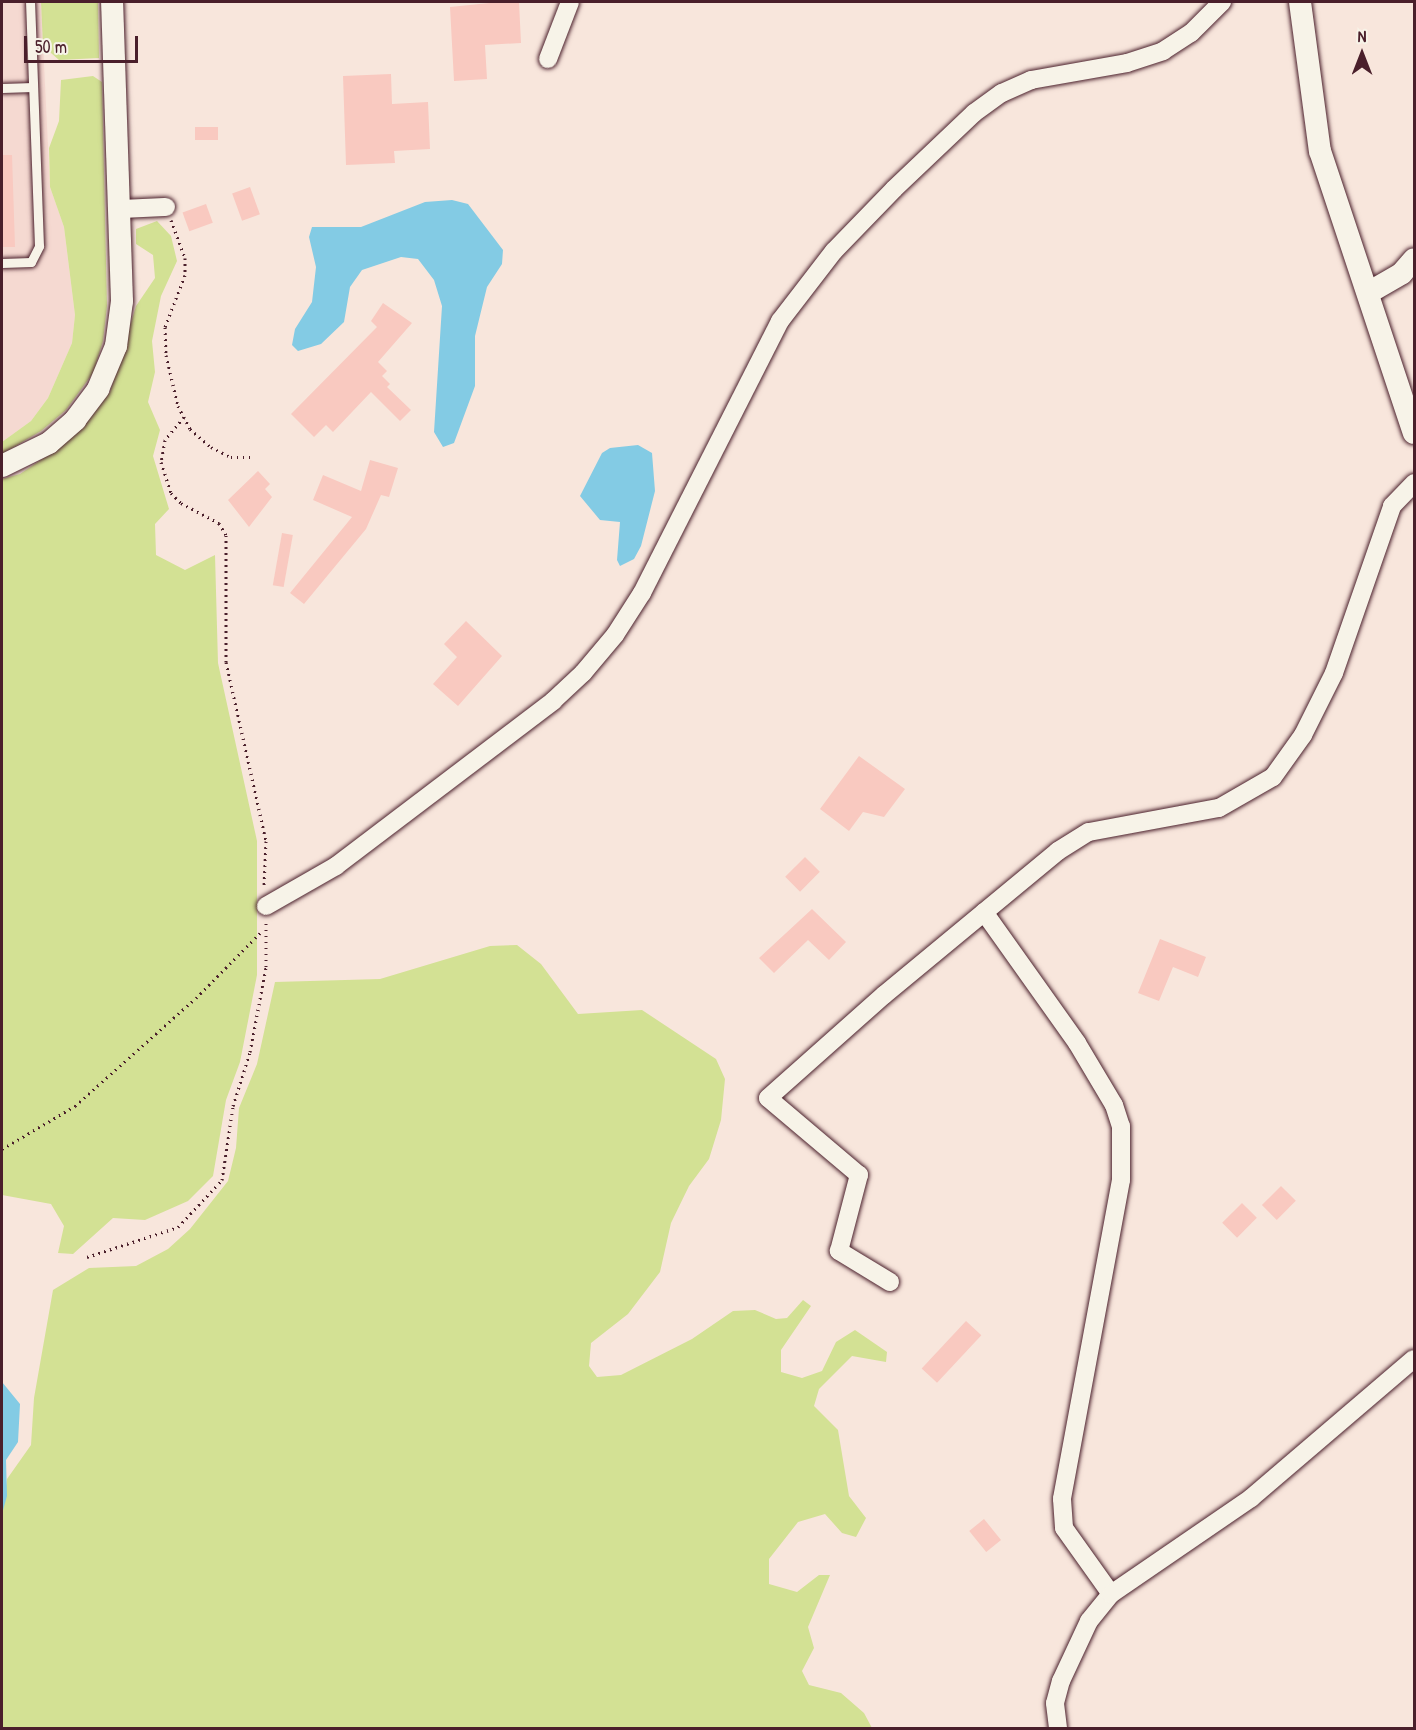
<!DOCTYPE html>
<style>
body{margin:0}
#map{position:relative;width:1416px;height:1730px;overflow:hidden;background:#f8e6dc;font-family:"Patrick Hand",sans-serif}
div>[style]{position:absolute}
[style*='--x']{left:calc(var(--x)*1px);top:calc(var(--y)*1px);width:calc(var(--w)*1px);rotate:calc(var(--a)*1deg)}
.built>*{inset:0;background:#f5d9d1}
.green>*{inset:0;background:#d3e194}
.water>*{inset:0;background:#83cbe4}
.building>*{inset:0;background:#f9c9c0;transform-origin:0 0}
.path>*{height:3px;margin-top:-1.5px;transform-origin:0;background:repeating-linear-gradient(90deg,#4a1f2b 0 1.5px,transparent 0 6px)}
.roads{filter:drop-shadow(0 0 2px #4a1f2b) drop-shadow(0 0 2px #4a1f2b)}
.service>*{height:9px;margin:-4.5px;padding:0 4.5px;transform-origin:4.5px;border-radius:4.5px;background:#f7f3e8}
.minor>*{height:18px;margin:-9px;padding:0 9px;transform-origin:9px;border-radius:9px;background:#f7f3e8}
.tertiary>*{height:22px;margin:-11px;padding:0 11px;transform-origin:11px;border-radius:11px;background:#f7f3e8}
span{translate:-50% -50%;white-space:nowrap;text-align:center;line-height:1.15;-webkit-text-stroke:4.5px #f7f3e8;paint-order:stroke}
.frame{position:absolute;inset:0;border:3px solid #4a1f2b;pointer-events:none}
.north{position:absolute;left:1332px;top:24px;width:60px;height:60px;-webkit-text-stroke:4px #f7f3e8;paint-order:stroke;rotate:0deg;font-size:16px;font-weight:700;line-height:24px;text-align:center;color:#4a1f2b}
.north::after{content:'';display:block;margin:auto;width:21px;height:27px;background:#4a1f2b;clip-path:polygon(50% 0,100% 100%,50% 72%,0 100%)}
.scale{position:absolute;left:24px;top:36px;width:114px;height:27px;box-sizing:border-box;border:3px solid #4a1f2b;border-top:0;padding-left:8px;font-size:18px;line-height:21px;white-space:nowrap;color:#4a1f2b;-webkit-text-stroke:4px #f7f3e8;paint-order:stroke}
</style>
<div id="map">
<div class="built">
<i style="clip-path:polygon(2px 2px,41px 2px,50px 187px,64px 227px,75px 315px,72px 343px,48px 398px,31px 421px,2px 442px)"></i>
</div>
<div class="green">
<i style="clip-path:polygon(41px 2px,98px 2px,99px 58px,59px 60px,43px 46px)"></i>
<i style="clip-path:polygon(93px 76px,102px 82px,107px 306px,103px 341px,93px 373px,66px 410px,41px 431px,2px 454px,2px 442px,31px 421px,48px 398px,72px 343px,75px 315px,64px 227px,50px 187px,49px 148px,59px 121px,61px 80px)"></i>
<i style="clip-path:polygon(157px 221px,171px 236px,177px 261px,161px 296px,152px 341px,155px 372px,148px 402px,160px 430px,153px 456px,169px 509px,155px 524px,156px 555px,185px 570px,215px 555px,218px 663px,257px 841px,257px 975px,240px 1062px,226px 1100px,213px 1176px,188px 1201px,145px 1220px,113px 1218px,73px 1254px,58px 1253px,64px 1226px,51px 1204px,2px 1195px,2px 479px,20px 474px,54px 451px,84px 426px,110px 392px,136px 306px,155px 278px,153px 255px,136px 244px,136px 229px)"></i>
<i style="clip-path:polygon(517px 945px,541px 964px,578px 1014px,642px 1010px,716px 1059px,725px 1079px,721px 1120px,709px 1159px,689px 1186px,671px 1223px,660px 1272px,628px 1314px,591px 1343px,589px 1366px,597px 1377px,621px 1375px,692px 1339px,733px 1311px,755px 1310px,776px 1319px,787px 1318px,803px 1300px,811px 1306px,781px 1350px,781px 1372px,802px 1378px,822px 1371px,836px 1342px,855px 1330px,887px 1352px,886px 1362px,852px 1356px,819px 1389px,814px 1406px,838px 1430px,849px 1496px,866px 1518px,856px 1537px,842px 1533px,825px 1514px,798px 1522px,769px 1559px,769px 1584px,797px 1592px,819px 1575px,830px 1575px,808px 1627px,814px 1648px,802px 1671px,809px 1685px,841px 1693px,864px 1713px,872px 1728px,2px 1728px,2px 1514px,7px 1479px,31px 1445px,34px 1398px,53px 1290px,89px 1268px,136px 1266px,168px 1249px,190px 1229px,228px 1181px,236px 1148px,239px 1108px,257px 1064px,275px 982px,380px 979px,490px 946px)"></i>
</div>
<div class="water">
<i style="clip-path:polygon(452px 200px,468px 204px,503px 250px,502px 264px,487px 287px,475px 336px,475px 386px,454px 443px,443px 447px,434px 432px,442px 306px,434px 280px,418px 259px,401px 257px,362px 270px,350px 287px,344px 322px,321px 344px,298px 351px,292px 345px,295px 329px,312px 302px,316px 267px,309px 237px,312px 227px,361px 227px,425px 202px)"></i>
<i style="clip-path:polygon(638px 445px,652px 453px,655px 491px,641px 546px,634px 559px,620px 566px,617px 560px,620px 522px,600px 520px,580px 496px,602px 453px,610px 448px)"></i>
<i style="clip-path:polygon(2px 1382px,20px 1404px,18px 1442px,6px 1460px,7px 1496px,2px 1514px)"></i>
</div>
<div class="building">
<i style="clip-path:polygon(499px 2px,519px 2px,521px 43px,485px 45px,487px 79px,454px 81px,450px 7px)"></i>
<i style="clip-path:polygon(391px 74px,392px 104px,428px 102px,430px 149px,394px 151px,395px 163px,346px 165px,343px 76px)"></i>
<i style="left:218px;top:127px;width:13px;height:23px;rotate:90deg"></i>
<i style="clip-path:polygon(2px 155px,12px 155px,15px 247px,2px 247px)"></i>
<i style="left:250px;top:187px;width:29px;height:19px;rotate:70deg"></i>
<i style="left:206px;top:204px;width:20px;height:25px;rotate:70deg"></i>
<i style="clip-path:polygon(383px 303px,412px 323px,378px 362px,387px 371px,382px 376px,390px 384px,387px 387px,411px 410px,400px 421px,371px 392px,333px 432px,326px 425px,314px 437px,291px 414px,377px 327px,371px 321px)"></i>
<i style="clip-path:polygon(370px 460px,398px 468px,389px 497px,381px 495px,366px 529px,304px 604px,290px 593px,352px 517px,313px 500px,323px 475px,361px 491px)"></i>
<i style="clip-path:polygon(258px 471px,270px 484px,265px 489px,272px 497px,249px 527px,228px 500px)"></i>
<i style="left:282px;top:533px;width:11px;height:53px;rotate:10deg"></i>
<i style="clip-path:polygon(466px 621px,502px 656px,458px 706px,433px 684px,457px 657px,444px 644px)"></i>
<i style="clip-path:polygon(859px 756px,905px 789px,884px 817px,863px 812px,849px 831px,820px 809px)"></i>
<i style="left:805px;top:857px;width:21px;height:28px;rotate:45deg"></i>
<i style="clip-path:polygon(812px 909px,846px 942px,829px 960px,808px 940px,774px 973px,759px 958px)"></i>
<i style="clip-path:polygon(1160px 939px,1206px 957px,1198px 977px,1173px 967px,1159px 1001px,1138px 993px)"></i>
<i style="left:1281px;top:1186px;width:21px;height:27px;rotate:45deg"></i>
<i style="left:1242px;top:1203px;width:21px;height:28px;rotate:45deg"></i>
<i style="left:966px;top:1321px;width:21px;height:65px;rotate:43deg"></i>
<i style="left:984px;top:1519px;width:27px;height:19px;rotate:51deg"></i>
</div>
<div class="path">
<i style="--x:171;--y:220;--w:40;--a:69.8"></i>
<i style="--x:185;--y:258;--w:17;--a:90"></i>
<i style="--x:185;--y:275;--w:56;--a:111"></i>
<i style="--x:165;--y:327;--w:28;--a:88"></i>
<i style="--x:166;--y:355;--w:52;--a:76.8"></i>
<i style="--x:178;--y:406;--w:26;--a:62"></i>
<i style="--x:190;--y:429;--w:28;--a:41"></i>
<i style="--x:211;--y:447;--w:22;--a:27"></i>
<i style="--x:231;--y:457;--w:22;--a:0"></i>
<i style="--x:184;--y:417;--w:30;--a:130"></i>
<i style="--x:165;--y:440;--w:22;--a:100"></i>
<i style="--x:161;--y:462;--w:33;--a:72"></i>
<i style="--x:171;--y:493;--w:14;--a:45"></i>
<i style="--x:181;--y:503;--w:43;--a:27.8"></i>
<i style="--x:219;--y:523;--w:14;--a:60"></i>
<i style="--x:226;--y:535;--w:127;--a:90"></i>
<i style="--x:226;--y:662;--w:183;--a:77.4"></i>
<i style="--x:266;--y:841;--w:46;--a:92.5"></i>
<i style="--x:2;--y:1149;--w:85;--a:-30.5"></i>
<i style="--x:75;--y:1106;--w:162;--a:-41.8"></i>
<i style="--x:196;--y:998;--w:94;--a:-45.4"></i>
<i style="--x:87;--y:1257;--w:96;--a:-18.2"></i>
<i style="--x:178;--y:1227;--w:64;--a:-46.9"></i>
<i style="--x:222;--y:1180;--w:75;--a:-81.5"></i>
<i style="--x:233;--y:1106;--w:57;--a:-72.5"></i>
<i style="--x:250;--y:1052;--w:86;--a:-79.3"></i>
<i style="--x:266;--y:967;--w:46;--a:-90"></i>
</div>
<div class="roads">
<div class="service">
<i style="--x:2;--y:88;--w:31;--a:-2"></i>
<i style="--x:2;--y:263;--w:29;--a:-2"></i>
<i style="--x:31;--y:262;--w:18;--a:-63"></i>
<i style="--x:39;--y:246;--w:244;--a:-92.1"></i>
</div>
<div class="minor">
<i style="--x:548;--y:59;--w:61;--a:-68.9"></i>
<i style="--x:120;--y:209;--w:46;--a:-2.5"></i>
<i style="--x:266;--y:906;--w:81;--a:-29.7"></i>
<i style="--x:336;--y:866;--w:273;--a:-37.2"></i>
<i style="--x:553;--y:701;--w:41;--a:-43"></i>
<i style="--x:583;--y:673;--w:50;--a:-49.9"></i>
<i style="--x:615;--y:635;--w:50;--a:-57.3"></i>
<i style="--x:642;--y:593;--w:305;--a:-63.1"></i>
<i style="--x:780;--y:321;--w:88;--a:-52.4"></i>
<i style="--x:834;--y:251;--w:86;--a:-45.9"></i>
<i style="--x:894;--y:189;--w:110;--a:-43.5"></i>
<i style="--x:974;--y:113;--w:34;--a:-36"></i>
<i style="--x:1002;--y:93;--w:32;--a:-24"></i>
<i style="--x:1031;--y:80;--w:97;--a:-10"></i>
<i style="--x:1127;--y:63;--w:38;--a:-18"></i>
<i style="--x:1163;--y:51;--w:33;--a:-33"></i>
<i style="--x:1191;--y:33;--w:44;--a:-45"></i>
<i style="--x:984;--y:912;--w:161;--a:54.6"></i>
<i style="--x:1077;--y:1043;--w:72;--a:59.2"></i>
<i style="--x:1114;--y:1105;--w:22;--a:72"></i>
<i style="--x:1121;--y:1126;--w:54;--a:90"></i>
<i style="--x:1121;--y:1180;--w:324;--a:100.5"></i>
<i style="--x:1062;--y:1499;--w:29;--a:86"></i>
<i style="--x:1064;--y:1528;--w:81;--a:54.5"></i>
<i style="--x:890;--y:1282;--w:60;--a:-148.7"></i>
<i style="--x:839;--y:1251;--w:79;--a:-75.3"></i>
<i style="--x:859;--y:1175;--w:119;--a:-139.8"></i>
<i style="--x:768;--y:1098;--w:155;--a:-41.6"></i>
<i style="--x:884;--y:995;--w:226;--a:-39.6"></i>
<i style="--x:1058;--y:851;--w:36;--a:-32"></i>
<i style="--x:1089;--y:832;--w:132;--a:-10.5"></i>
<i style="--x:1219;--y:808;--w:62;--a:-29.9"></i>
<i style="--x:1273;--y:777;--w:52;--a:-54.5"></i>
<i style="--x:1303;--y:735;--w:69;--a:-63.4"></i>
<i style="--x:1334;--y:673;--w:177;--a:-70.8"></i>
<i style="--x:1392;--y:506;--w:32;--a:-46"></i>
<i style="--x:1058;--y:1728;--w:25;--a:-97"></i>
<i style="--x:1055;--y:1703;--w:23;--a:-75"></i>
<i style="--x:1061;--y:1681;--w:66;--a:-65"></i>
<i style="--x:1089;--y:1621;--w:35;--a:-51"></i>
<i style="--x:1111;--y:1594;--w:170;--a:-34.4"></i>
<i style="--x:1251;--y:1498;--w:214;--a:-40.5"></i>
</div>
<div class="tertiary">
<i style="--x:1300;--y:2;--w:150;--a:82.4"></i>
<i style="--x:1320;--y:151;--w:297;--a:71.6"></i>
<i style="--x:1368;--y:293;--w:39;--a:-30"></i>
<i style="--x:1402;--y:273;--w:18;--a:-49"></i>
<i style="--x:2;--y:466;--w:52;--a:-26.1"></i>
<i style="--x:49;--y:443;--w:35;--a:-41"></i>
<i style="--x:75;--y:420;--w:39;--a:-53"></i>
<i style="--x:98;--y:389;--w:47;--a:-67.3"></i>
<i style="--x:116;--y:346;--w:45;--a:-82.4"></i>
<i style="--x:122;--y:301;--w:299;--a:-91.9"></i>
</div>
</div>
<div class="frame"></div>
<div class="north">N</div>
<div class="scale">50 m</div>
</div>
